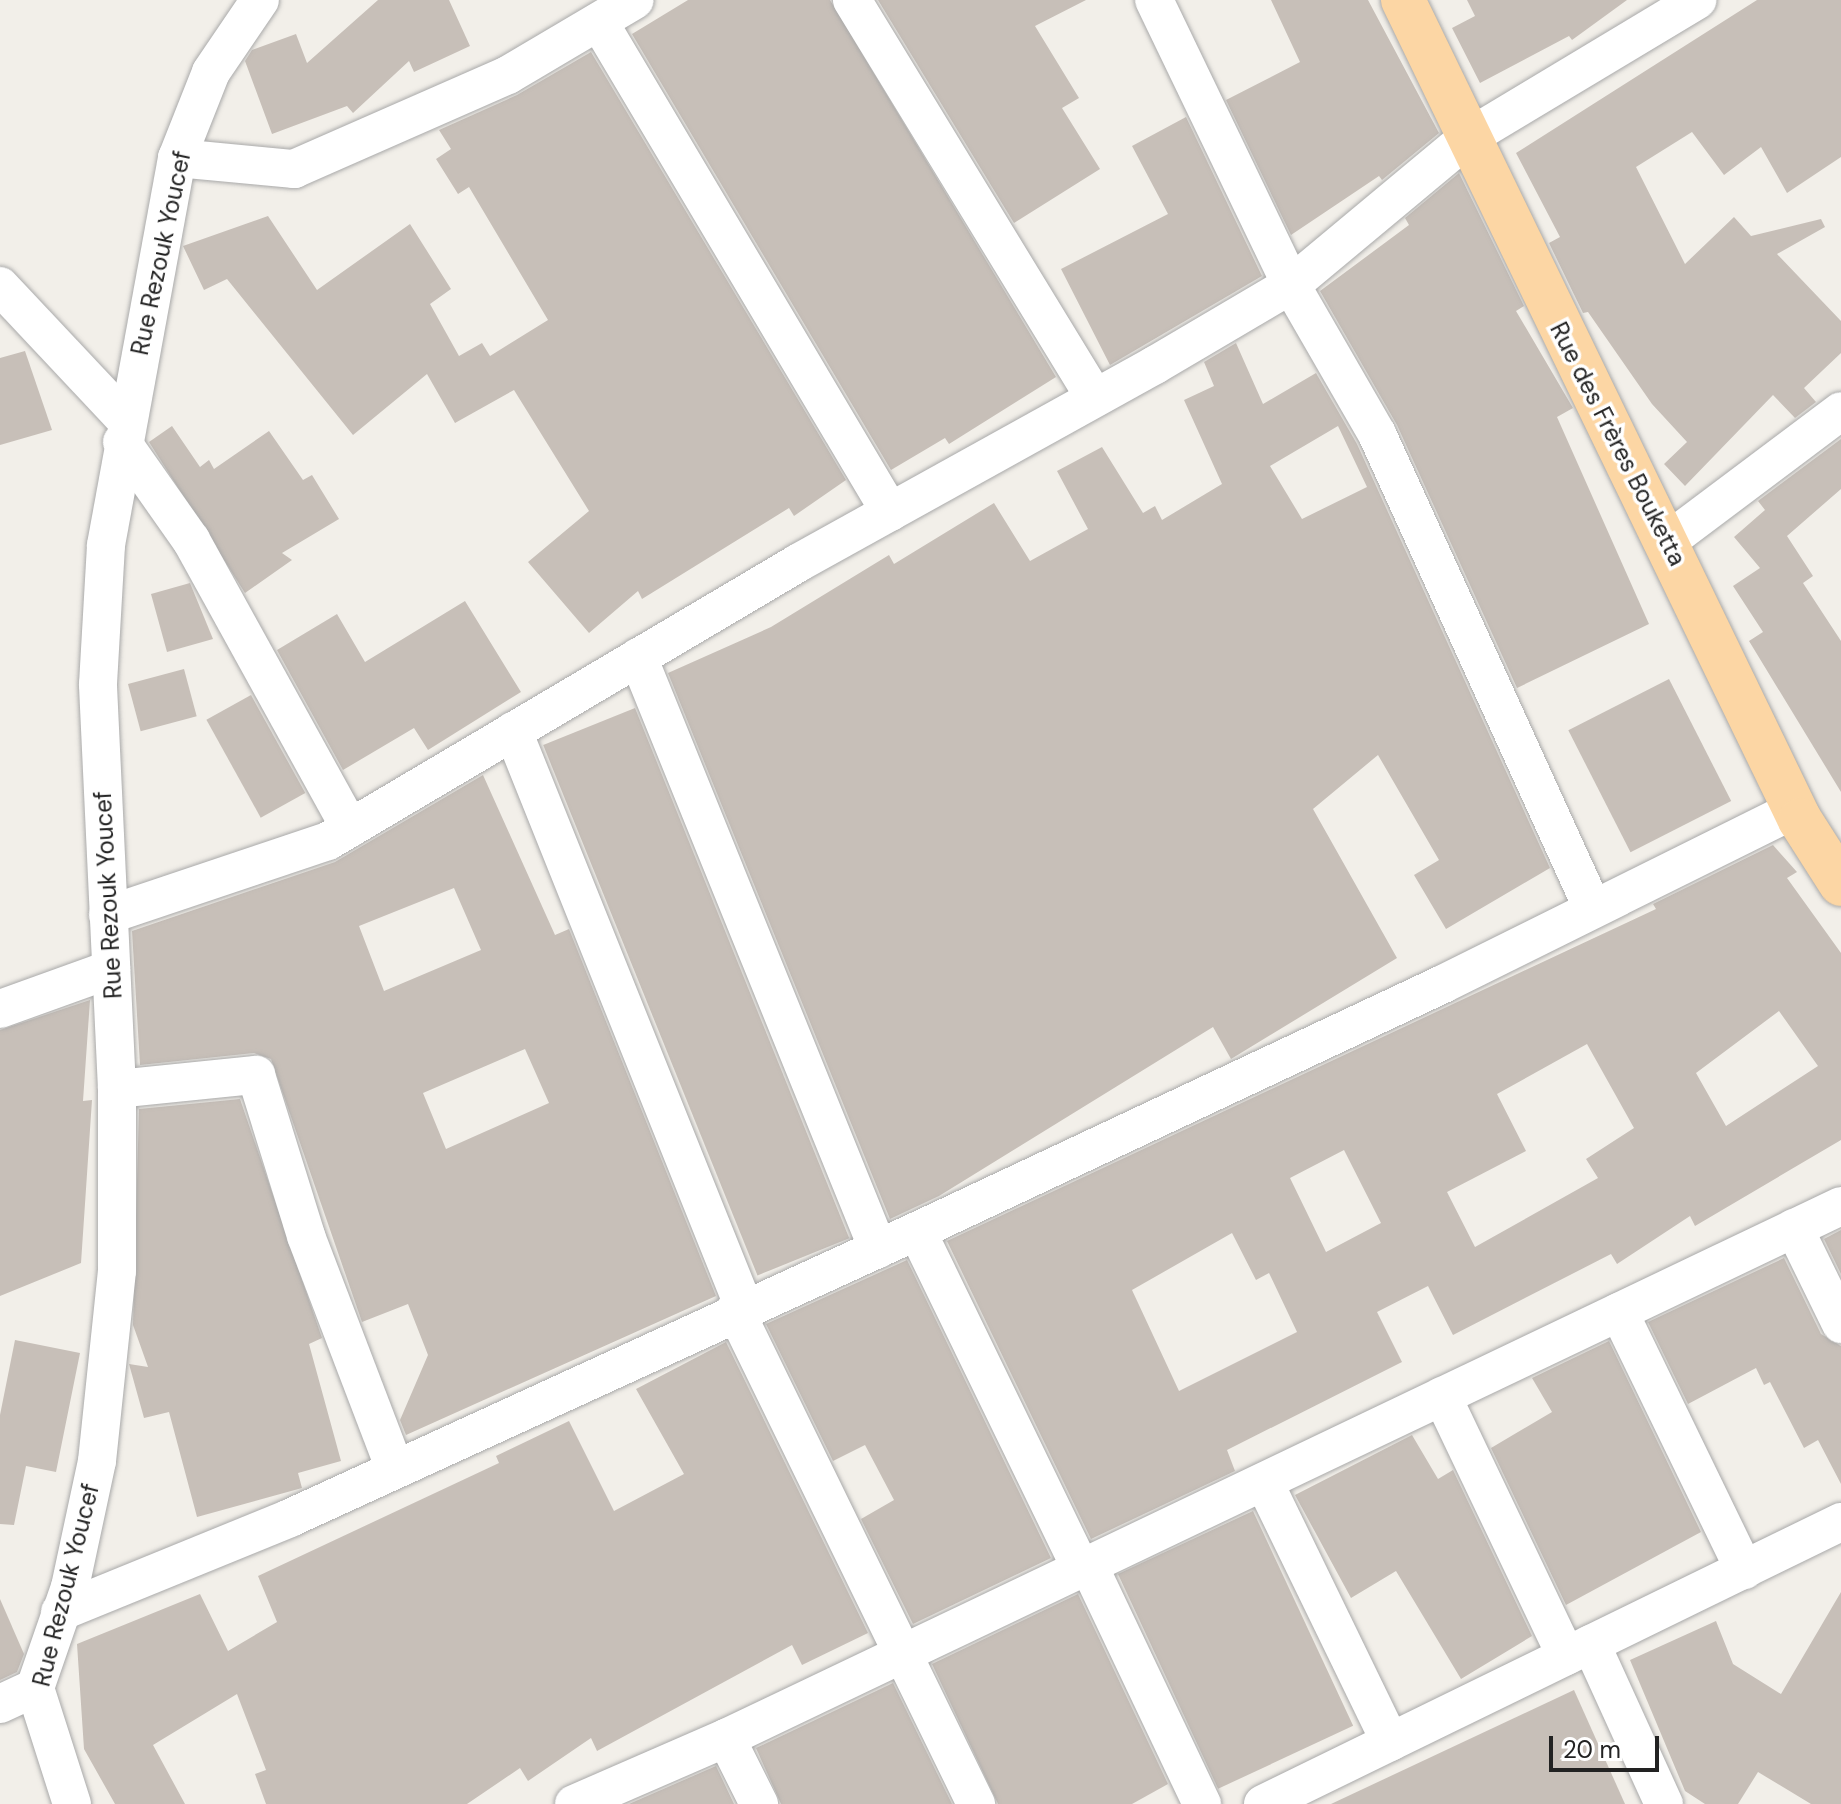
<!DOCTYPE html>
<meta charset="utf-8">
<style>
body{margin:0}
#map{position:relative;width:1841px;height:1804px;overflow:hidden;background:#f2efe9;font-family:"DM Sans",sans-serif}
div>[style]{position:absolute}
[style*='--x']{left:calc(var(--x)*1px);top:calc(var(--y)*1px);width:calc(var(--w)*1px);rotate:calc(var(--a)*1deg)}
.building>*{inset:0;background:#c7bfb8;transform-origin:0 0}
.roads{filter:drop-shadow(0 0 2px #a9a9a9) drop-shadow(0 0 2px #a9a9a9)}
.minor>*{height:38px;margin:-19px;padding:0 19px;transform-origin:19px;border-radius:19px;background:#fff}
.major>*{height:44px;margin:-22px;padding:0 22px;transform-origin:22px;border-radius:22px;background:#fcd6a4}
span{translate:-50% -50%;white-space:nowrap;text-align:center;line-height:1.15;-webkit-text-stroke:7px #fff;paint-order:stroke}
.street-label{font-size:24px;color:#222}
.scale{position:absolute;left:1549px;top:1736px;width:110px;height:36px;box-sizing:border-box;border:4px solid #222;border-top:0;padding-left:10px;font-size:24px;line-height:28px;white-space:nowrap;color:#222;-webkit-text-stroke:6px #fff;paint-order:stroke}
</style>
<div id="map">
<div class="building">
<i style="clip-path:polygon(378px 0,449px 0,470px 46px,414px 72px,409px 61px,353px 113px,347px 106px,272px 134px,245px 61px,252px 50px,296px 34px,307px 63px)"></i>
<i style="clip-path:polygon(688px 0,830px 0,1056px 377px,949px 444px,945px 438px,891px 470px,632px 34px)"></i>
<i style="clip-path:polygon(878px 0,1086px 0,1035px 26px,1079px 98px,1062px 108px,1100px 169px,1014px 223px)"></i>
<i style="clip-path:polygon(1271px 0,1368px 0,1439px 133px,1382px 180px,1379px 176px,1291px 235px,1226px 100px,1300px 62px)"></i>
<i style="clip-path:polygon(1467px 0,1627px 0,1572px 40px,1569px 36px,1480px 83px,1452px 28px,1475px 16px)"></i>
<i style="clip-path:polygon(1757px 0,1841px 0,1841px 157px,1787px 193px,1761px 147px,1724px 175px,1692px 132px,1636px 167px,1685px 264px,1734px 217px,1751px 236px,1821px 219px,1825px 227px,1777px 254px,1841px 321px,1841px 353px,1804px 388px,1816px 402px,1795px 418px,1773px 395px,1685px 486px,1664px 464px,1687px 442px,1652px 404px,1588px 312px,1583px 313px,1549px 243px,1560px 237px,1516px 153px)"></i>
<i style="clip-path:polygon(591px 52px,846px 480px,794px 516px,789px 508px,642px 599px,638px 591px,589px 633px,528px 562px,589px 511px,514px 390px,455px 423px,427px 374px,353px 435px,227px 279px,204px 290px,183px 246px,268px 216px,317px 290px,410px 224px,451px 289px,430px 304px,459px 356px,482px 343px,490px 356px,548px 320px,469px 187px,458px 194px,436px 159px,451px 149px,439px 130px,517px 95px)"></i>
<i style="clip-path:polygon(1186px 117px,1262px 276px,1110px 365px,1061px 269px,1168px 214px,1132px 146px)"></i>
<i style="clip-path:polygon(1459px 173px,1524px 306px,1516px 311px,1573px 408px,1557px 417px,1649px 624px,1517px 688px,1397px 425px,1320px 291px,1409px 225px,1405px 218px)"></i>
<i style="clip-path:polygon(evenodd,1236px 343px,1263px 404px,1316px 373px,1357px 444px,1550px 868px,1446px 929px,1414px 875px,1439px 860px,1378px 755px,1313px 809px,1397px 958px,1231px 1059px,1213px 1027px,939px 1196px,890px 1219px,668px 673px,771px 627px,889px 555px,894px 564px,994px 503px,1030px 561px,1088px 529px,1057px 471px,1102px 447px,1143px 513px,1155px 506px,1162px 520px,1222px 484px,1184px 400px,1214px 386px,1204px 362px,1236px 343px,1338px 426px,1367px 487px,1302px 519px,1270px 466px,1338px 426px)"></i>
<i style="clip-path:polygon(25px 351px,52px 430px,0 445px,0 358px)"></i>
<i style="clip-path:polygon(172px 426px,200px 467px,209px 460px,214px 469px,269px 431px,303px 480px,312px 475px,339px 519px,282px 553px,292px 560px,245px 593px,149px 442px)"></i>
<i style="clip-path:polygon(1841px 439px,1841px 489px,1787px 536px,1813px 576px,1803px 583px,1841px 641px,1841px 792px,1749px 641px,1763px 632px,1733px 586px,1760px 568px,1734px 537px,1765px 510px,1758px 501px)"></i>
<i style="clip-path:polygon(190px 583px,213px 639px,167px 652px,151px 594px)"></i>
<i style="clip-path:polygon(465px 601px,521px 692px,428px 750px,414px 728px,343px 770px,277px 650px,337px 614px,365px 662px)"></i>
<i style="left:184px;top:669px;width:49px;height:58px;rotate:75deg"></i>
<i style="left:1669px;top:679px;width:137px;height:113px;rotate:63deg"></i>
<i style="left:251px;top:695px;width:112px;height:51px;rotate:61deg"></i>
<i style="left:635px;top:708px;width:572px;height:99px;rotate:68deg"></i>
<i style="clip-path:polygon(evenodd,483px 775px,555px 935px,569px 929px,716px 1296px,406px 1435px,400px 1420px,428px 1355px,408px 1304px,362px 1322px,271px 1059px,254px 1053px,140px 1065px,132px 931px,335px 862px,483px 775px,454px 888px,481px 950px,384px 991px,359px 926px,454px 888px,483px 775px,525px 1049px,549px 1103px,446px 1149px,423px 1093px,525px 1049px)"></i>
<i style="clip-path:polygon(evenodd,1773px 845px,1797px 872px,1787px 878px,1841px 953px,1841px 1140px,1695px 1226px,1690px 1216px,1617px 1264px,1611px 1254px,1453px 1335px,1428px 1286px,1377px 1312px,1402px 1362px,1227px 1450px,1235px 1471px,1091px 1539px,947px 1241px,1656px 909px,1653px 904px,1773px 845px,1779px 1011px,1818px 1066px,1726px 1126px,1696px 1073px,1779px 1011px,1773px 845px,1587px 1044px,1634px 1128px,1586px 1159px,1598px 1178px,1475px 1247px,1447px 1192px,1526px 1151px,1497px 1094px,1587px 1044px,1773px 845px,1344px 1150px,1381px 1223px,1326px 1252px,1290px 1178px,1344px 1150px,1773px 845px,1232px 1233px,1256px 1280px,1269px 1273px,1297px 1332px,1179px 1391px,1132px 1290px,1232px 1233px)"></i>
<i style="clip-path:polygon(90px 1000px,83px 1101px,92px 1100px,81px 1263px,0 1296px,0 1030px)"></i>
<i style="clip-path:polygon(240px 1099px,322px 1338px,309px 1344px,341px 1461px,298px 1473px,302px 1488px,197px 1517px,169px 1412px,144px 1418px,129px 1364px,148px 1367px,133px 1325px,139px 1109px)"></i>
<i style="clip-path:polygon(1841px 1230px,1841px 1274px,1824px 1239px)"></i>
<i style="clip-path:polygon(1784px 1258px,1821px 1334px,1841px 1346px,1841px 1484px,1818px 1440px,1804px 1448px,1770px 1382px,1764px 1385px,1756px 1368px,1688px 1404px,1648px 1322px)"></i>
<i style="clip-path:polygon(907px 1260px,1051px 1558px,913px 1624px,861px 1519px,894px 1500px,865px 1445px,833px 1461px,766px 1324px)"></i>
<i style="clip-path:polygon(15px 1340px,80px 1353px,56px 1472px,26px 1466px,14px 1525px,0 1524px,0 1415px)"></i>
<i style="clip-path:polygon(1609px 1341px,1701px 1532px,1566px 1605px,1491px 1448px,1552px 1412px,1532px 1378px)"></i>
<i style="clip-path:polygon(726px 1342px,868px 1633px,802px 1665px,792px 1645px,597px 1751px,591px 1738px,528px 1781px,520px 1768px,467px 1804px,266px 1804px,255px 1774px,266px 1770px,237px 1694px,153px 1745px,185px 1804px,115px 1804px,84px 1749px,77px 1644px,200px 1594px,228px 1651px,277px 1622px,258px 1576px,499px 1463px,496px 1456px,569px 1421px,614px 1511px,684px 1474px,636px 1389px)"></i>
<i style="clip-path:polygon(1412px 1435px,1438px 1479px,1453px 1470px,1532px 1636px,1461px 1679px,1396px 1571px,1351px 1598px,1295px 1495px)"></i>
<i style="left:1253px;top:1511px;width:237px;height:149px;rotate:65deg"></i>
<i style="clip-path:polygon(1841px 1592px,1841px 1804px,1811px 1804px,1758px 1772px,1738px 1804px,1705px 1804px,1685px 1791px,1630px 1660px,1716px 1621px,1733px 1664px,1781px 1694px)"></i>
<i style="clip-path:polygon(1078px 1594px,1168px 1784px,1132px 1804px,998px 1804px,932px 1664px)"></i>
<i style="clip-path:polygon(0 1599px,24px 1654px,17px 1672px,0 1680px)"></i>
<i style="clip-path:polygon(893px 1683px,952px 1804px,781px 1804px,756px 1748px)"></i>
<i style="clip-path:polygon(1574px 1690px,1625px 1804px,1331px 1804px)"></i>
<i style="clip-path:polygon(716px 1766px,734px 1804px,629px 1804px)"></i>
</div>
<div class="roads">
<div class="minor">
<i style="--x:852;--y:0;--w:466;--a:58.6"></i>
<i style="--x:1154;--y:0;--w:316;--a:64.3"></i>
<i style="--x:1291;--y:285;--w:172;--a:60"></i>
<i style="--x:1377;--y:434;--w:522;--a:65.55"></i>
<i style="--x:599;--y:22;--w:570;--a:59.29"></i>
<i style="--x:177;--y:158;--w:118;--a:5.4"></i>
<i style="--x:294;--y:169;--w:234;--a:-23.7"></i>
<i style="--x:508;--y:75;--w:147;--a:-30.6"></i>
<i style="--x:0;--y:286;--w:183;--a:46.8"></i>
<i style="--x:122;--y:442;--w:120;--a:54.9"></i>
<i style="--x:191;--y:540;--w:329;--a:61.1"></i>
<i style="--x:1668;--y:541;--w:216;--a:-36.9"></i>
<i style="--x:638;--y:657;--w:639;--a:67.93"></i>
<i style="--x:513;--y:731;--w:618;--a:68.16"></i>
<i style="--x:108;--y:915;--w:232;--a:-18.6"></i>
<i style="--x:328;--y:841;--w:546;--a:-30.6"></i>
<i style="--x:798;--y:563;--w:408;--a:-29"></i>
<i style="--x:1155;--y:365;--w:158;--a:-30.5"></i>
<i style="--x:1291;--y:285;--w:228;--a:-39.8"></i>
<i style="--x:1466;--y:139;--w:270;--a:-31"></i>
<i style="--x:0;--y:1009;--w:118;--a:-19.8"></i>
<i style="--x:117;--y:1089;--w:140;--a:-5.8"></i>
<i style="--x:256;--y:1075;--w:169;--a:72.7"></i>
<i style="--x:306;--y:1236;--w:249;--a:69.1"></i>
<i style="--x:1794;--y:1228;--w:107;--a:63.9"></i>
<i style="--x:917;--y:1231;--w:373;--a:64.1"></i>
<i style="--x:735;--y:1310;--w:550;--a:63.99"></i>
<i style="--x:1619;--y:1312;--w:287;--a:64.1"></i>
<i style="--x:1442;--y:1396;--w:288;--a:64.5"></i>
<i style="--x:1264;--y:1482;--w:289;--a:64.1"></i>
<i style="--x:1088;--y:1564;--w:266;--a:64.6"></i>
<i style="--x:60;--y:1612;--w:248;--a:-22.2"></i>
<i style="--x:290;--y:1518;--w:690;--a:-24.6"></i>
<i style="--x:917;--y:1231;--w:581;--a:-25.15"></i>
<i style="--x:1443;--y:984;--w:393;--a:-26.4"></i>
<i style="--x:1591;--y:1644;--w:176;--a:65.5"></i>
<i style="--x:0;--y:1704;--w:38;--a:-25"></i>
<i style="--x:726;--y:1738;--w:74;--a:63.4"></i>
<i style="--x:72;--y:1804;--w:122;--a:-107.7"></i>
<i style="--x:35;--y:1688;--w:107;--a:-70.9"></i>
<i style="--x:70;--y:1587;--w:129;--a:-77.9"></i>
<i style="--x:97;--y:1461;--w:191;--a:-84"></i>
<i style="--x:117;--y:1271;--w:182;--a:-90"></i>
<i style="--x:117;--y:1089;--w:405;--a:-92.7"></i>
<i style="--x:98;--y:684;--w:139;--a:-86.7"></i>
<i style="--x:106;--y:545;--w:393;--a:-79.6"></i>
<i style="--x:177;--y:158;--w:92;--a:-68.4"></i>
<i style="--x:211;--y:72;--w:87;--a:-55.8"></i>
<i style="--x:574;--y:1804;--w:166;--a:-23.5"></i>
<i style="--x:726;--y:1738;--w:1235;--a:-25.51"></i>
<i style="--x:1263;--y:1804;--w:643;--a:-26.01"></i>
</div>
<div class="major">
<i style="--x:1403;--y:0;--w:911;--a:64.17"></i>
<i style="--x:1800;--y:820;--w:76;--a:57.4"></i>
</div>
</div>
<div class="street-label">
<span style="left:161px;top:253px;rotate:-78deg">Rue Rezouk Youcef</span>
<span style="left:1618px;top:444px;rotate:63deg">Rue des Frères Bouketta</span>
<span style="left:108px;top:895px;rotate:-93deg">Rue Rezouk Youcef</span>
<span style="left:66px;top:1585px;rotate:-76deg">Rue Rezouk Youcef</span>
</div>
<div class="scale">20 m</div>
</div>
